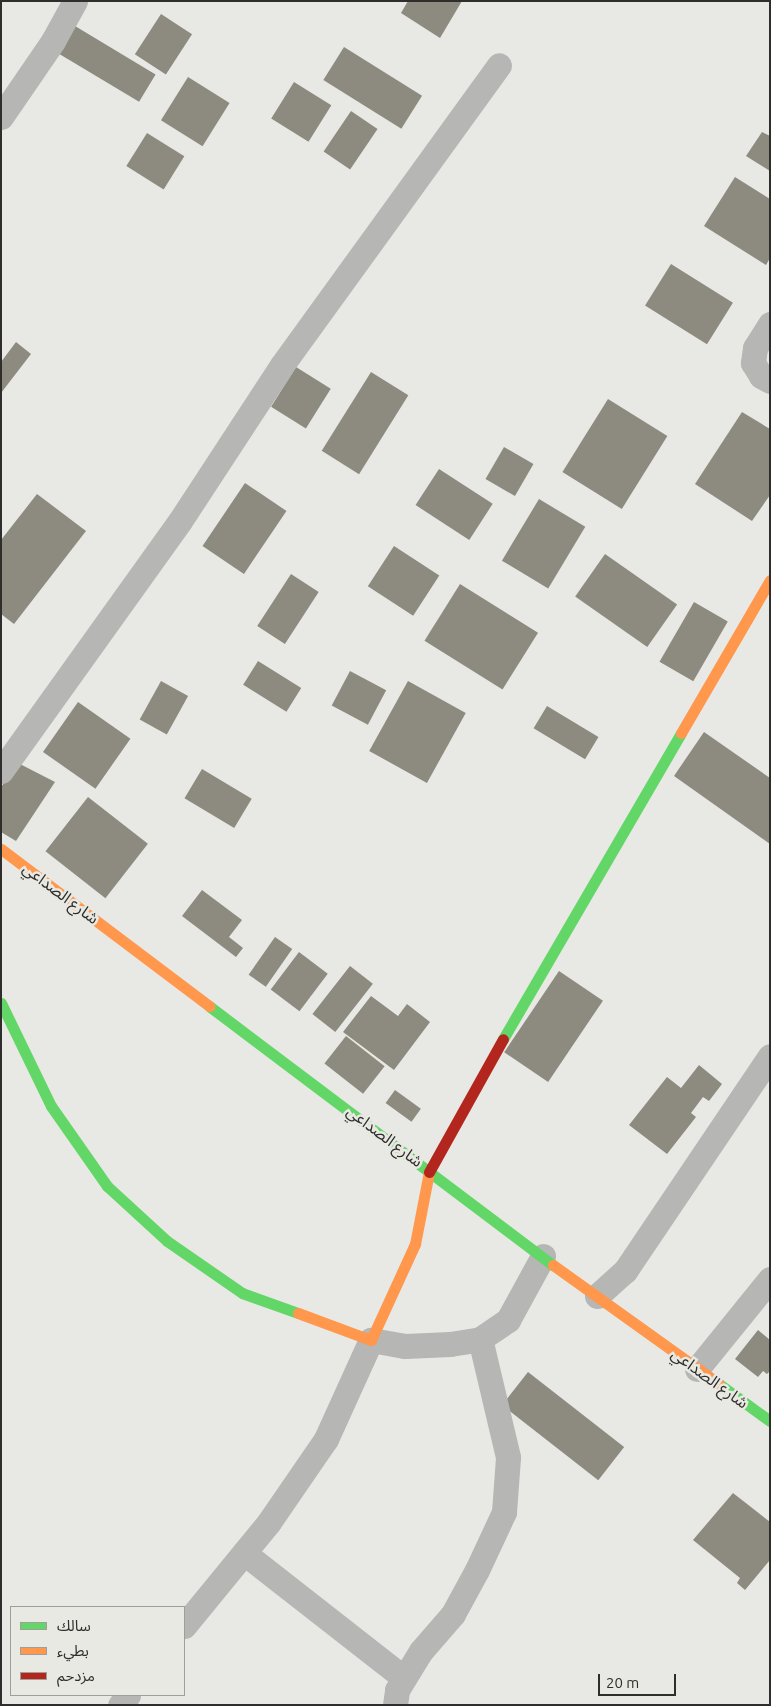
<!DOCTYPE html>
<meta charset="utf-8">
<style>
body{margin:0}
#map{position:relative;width:771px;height:1706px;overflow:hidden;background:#e8e8e4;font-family:Ubuntu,"Noto Sans Arabic",sans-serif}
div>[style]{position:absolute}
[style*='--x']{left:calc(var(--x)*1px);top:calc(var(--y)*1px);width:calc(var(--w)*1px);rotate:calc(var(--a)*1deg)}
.building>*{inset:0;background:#8d8b7f;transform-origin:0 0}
.street>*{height:25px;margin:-12.5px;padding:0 12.5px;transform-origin:12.5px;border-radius:12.5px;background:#b6b6b4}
.fast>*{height:11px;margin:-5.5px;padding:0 5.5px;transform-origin:5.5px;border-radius:5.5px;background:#63d668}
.slow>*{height:11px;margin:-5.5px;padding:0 5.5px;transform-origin:5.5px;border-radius:5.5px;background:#ff974d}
.jam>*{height:11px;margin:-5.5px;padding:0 5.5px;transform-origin:5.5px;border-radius:5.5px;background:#b3261e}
span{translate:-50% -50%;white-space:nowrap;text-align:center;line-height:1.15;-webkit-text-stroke:5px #e9e9e3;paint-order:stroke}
.street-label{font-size:16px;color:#2f2e2c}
.frame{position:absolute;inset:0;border:2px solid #2f2e2c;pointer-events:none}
.legend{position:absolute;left:10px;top:1606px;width:175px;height:90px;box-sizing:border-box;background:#e9e9e3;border:1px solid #9f9e9a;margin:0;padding:6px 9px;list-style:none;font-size:15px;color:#2f2e2c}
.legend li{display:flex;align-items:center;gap:10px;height:25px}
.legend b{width:25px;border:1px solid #9f9e9a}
.scale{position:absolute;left:598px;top:1674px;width:78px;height:22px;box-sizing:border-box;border:2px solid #2f2e2c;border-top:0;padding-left:6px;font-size:15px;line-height:18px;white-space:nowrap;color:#2f2e2c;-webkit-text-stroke:4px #e9e9e3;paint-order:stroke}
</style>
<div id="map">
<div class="building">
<i style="clip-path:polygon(408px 1px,462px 1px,440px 38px,401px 13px)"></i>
<i style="left:161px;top:14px;width:37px;height:48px;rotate:33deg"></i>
<i style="left:75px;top:26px;width:94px;height:32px;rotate:31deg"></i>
<i style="left:344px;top:47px;width:92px;height:39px;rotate:32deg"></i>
<i style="left:188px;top:77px;width:49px;height:51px;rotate:32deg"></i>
<i style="left:294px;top:82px;width:44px;height:43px;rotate:32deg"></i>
<i style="left:351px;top:111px;width:32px;height:49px;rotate:34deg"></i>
<i style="clip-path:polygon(762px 132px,770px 136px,770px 171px,746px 156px)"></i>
<i style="left:147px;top:133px;width:44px;height:39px;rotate:32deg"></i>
<i style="clip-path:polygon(735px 177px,770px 199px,770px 258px,766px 265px,704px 226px)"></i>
<i style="left:671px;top:264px;width:73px;height:49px;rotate:32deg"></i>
<i style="clip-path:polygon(16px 342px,31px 354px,1px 393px,1px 362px)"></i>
<i style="left:296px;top:367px;width:41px;height:47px;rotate:32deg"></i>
<i style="left:371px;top:372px;width:44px;height:93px;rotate:32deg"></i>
<i style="left:608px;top:399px;width:70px;height:86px;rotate:32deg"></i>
<i style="clip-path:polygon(742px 412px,770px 429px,770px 495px,752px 521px,695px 484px)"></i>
<i style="left:504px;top:447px;width:34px;height:37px;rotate:30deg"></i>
<i style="left:439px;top:469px;width:64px;height:43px;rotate:33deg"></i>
<i style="left:245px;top:483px;width:50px;height:76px;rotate:34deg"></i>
<i style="clip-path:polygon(37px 494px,86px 531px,14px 624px,1px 614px,1px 540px)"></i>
<i style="left:539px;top:499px;width:54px;height:72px;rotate:31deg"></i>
<i style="left:394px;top:546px;width:54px;height:48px;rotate:33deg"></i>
<i style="left:605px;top:554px;width:88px;height:52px;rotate:35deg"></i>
<i style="left:291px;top:574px;width:33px;height:62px;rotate:33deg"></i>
<i style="left:460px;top:584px;width:92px;height:67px;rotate:32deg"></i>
<i style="left:694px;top:602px;width:39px;height:69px;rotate:30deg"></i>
<i style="left:258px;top:661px;width:51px;height:28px;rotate:32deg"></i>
<i style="left:350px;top:671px;width:41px;height:39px;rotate:28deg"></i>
<i style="left:161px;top:681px;width:31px;height:44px;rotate:29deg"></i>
<i style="left:408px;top:681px;width:66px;height:80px;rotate:29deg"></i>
<i style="left:78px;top:702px;width:64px;height:61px;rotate:35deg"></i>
<i style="left:547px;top:706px;width:60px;height:26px;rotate:31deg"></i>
<i style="clip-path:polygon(704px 732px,770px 778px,770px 844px,674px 776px)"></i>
<i style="clip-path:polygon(18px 763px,55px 782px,16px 841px,1px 832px,1px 787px)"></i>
<i style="left:202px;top:769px;width:58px;height:34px;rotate:31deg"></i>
<i style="left:88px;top:797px;width:76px;height:69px;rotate:38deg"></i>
<i style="clip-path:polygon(202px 890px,242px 920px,229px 937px,243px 948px,236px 957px,182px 916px)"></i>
<i style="left:275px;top:937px;width:21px;height:46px;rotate:35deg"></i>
<i style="left:299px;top:952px;width:36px;height:47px;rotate:37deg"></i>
<i style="left:350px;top:966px;width:29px;height:61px;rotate:38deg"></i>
<i style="left:559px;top:971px;width:53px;height:98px;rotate:34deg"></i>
<i style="clip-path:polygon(371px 996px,398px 1016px,407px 1004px,430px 1022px,394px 1070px,343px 1032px)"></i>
<i style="left:346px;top:1036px;width:49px;height:35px;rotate:38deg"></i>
<i style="clip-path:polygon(699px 1065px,722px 1084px,709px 1101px,703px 1097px,691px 1113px,696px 1117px,667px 1154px,629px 1125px,667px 1077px,681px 1088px)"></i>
<i style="left:395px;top:1090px;width:32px;height:16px;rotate:36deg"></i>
<i style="clip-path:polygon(758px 1330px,770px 1340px,770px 1371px,767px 1374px,763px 1371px,758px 1377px,735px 1359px)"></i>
<i style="left:528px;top:1372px;width:122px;height:42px;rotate:38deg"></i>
<i style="clip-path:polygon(733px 1493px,770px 1522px,770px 1560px,745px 1590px,737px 1583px,740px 1578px,693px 1540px)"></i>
</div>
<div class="street">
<i style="--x:1;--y:117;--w:92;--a:-55.6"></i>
<i style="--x:53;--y:41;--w:46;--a:-61.2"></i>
<i style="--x:770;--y:324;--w:28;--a:122"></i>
<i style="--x:755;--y:348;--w:15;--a:98"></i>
<i style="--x:753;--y:363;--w:15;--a:58"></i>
<i style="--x:761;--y:376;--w:10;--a:29"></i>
<i style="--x:1;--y:771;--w:307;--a:-54.4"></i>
<i style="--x:180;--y:521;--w:186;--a:-56.8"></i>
<i style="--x:282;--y:365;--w:370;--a:-54.1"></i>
<i style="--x:597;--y:1296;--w:38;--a:-42"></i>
<i style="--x:625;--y:1271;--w:259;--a:-56"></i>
<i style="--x:697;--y:1369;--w:116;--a:-51"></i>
<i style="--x:244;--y:1553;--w:203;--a:38"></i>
<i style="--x:184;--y:1626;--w:134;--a:-50.7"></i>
<i style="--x:269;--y:1522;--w:101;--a:-55.5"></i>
<i style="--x:326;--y:1439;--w:109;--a:-65.6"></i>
<i style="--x:371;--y:1340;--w:35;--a:10"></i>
<i style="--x:405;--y:1346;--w:45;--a:-2.5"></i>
<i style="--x:450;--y:1344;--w:30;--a:-9"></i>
<i style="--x:480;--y:1339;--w:34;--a:-34"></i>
<i style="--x:508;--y:1320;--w:73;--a:-61.3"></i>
<i style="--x:120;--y:1705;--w:13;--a:-51"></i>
<i style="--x:395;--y:1705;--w:15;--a:-82"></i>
<i style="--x:397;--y:1690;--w:46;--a:-58.4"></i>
<i style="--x:421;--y:1651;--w:49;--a:-49.1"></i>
<i style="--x:453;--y:1614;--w:50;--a:-61.4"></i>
<i style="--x:477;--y:1570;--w:64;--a:-65"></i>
<i style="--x:504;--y:1512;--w:55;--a:-85.8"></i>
<i style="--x:508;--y:1457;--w:121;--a:-103.3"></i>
</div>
<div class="fast">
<i style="--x:1;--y:1003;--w:114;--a:64.1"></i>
<i style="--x:51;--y:1106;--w:98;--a:55"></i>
<i style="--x:107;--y:1186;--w:81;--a:42.5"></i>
<i style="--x:167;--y:1241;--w:91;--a:34.7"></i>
<i style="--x:242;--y:1293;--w:59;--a:19.7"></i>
<i style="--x:209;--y:1006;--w:431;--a:37"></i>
<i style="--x:503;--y:1039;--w:354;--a:-59.8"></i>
<i style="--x:719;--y:1384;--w:63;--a:36"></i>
</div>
<div class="slow">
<i style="--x:681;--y:733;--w:177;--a:-59.8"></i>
<i style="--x:1;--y:849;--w:261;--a:37"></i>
<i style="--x:553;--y:1265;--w:204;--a:35.6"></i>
<i style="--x:298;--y:1313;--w:78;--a:20.3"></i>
<i style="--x:371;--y:1340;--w:106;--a:-65.4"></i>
<i style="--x:415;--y:1244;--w:73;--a:-79"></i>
</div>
<div class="jam">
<i style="--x:429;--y:1172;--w:152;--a:-60.9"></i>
</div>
<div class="street-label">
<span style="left:61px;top:893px;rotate:37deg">شارع الصداعي</span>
<span style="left:385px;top:1136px;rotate:37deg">شارع الصداعي</span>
<span style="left:710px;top:1378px;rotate:36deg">شارع الصداعي</span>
</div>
<div class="frame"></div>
<ul class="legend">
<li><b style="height:6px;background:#63d668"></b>سالك</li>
<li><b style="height:6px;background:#ff974d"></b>بطيء</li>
<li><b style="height:6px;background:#b3261e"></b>مزدحم</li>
</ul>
<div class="scale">20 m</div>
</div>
